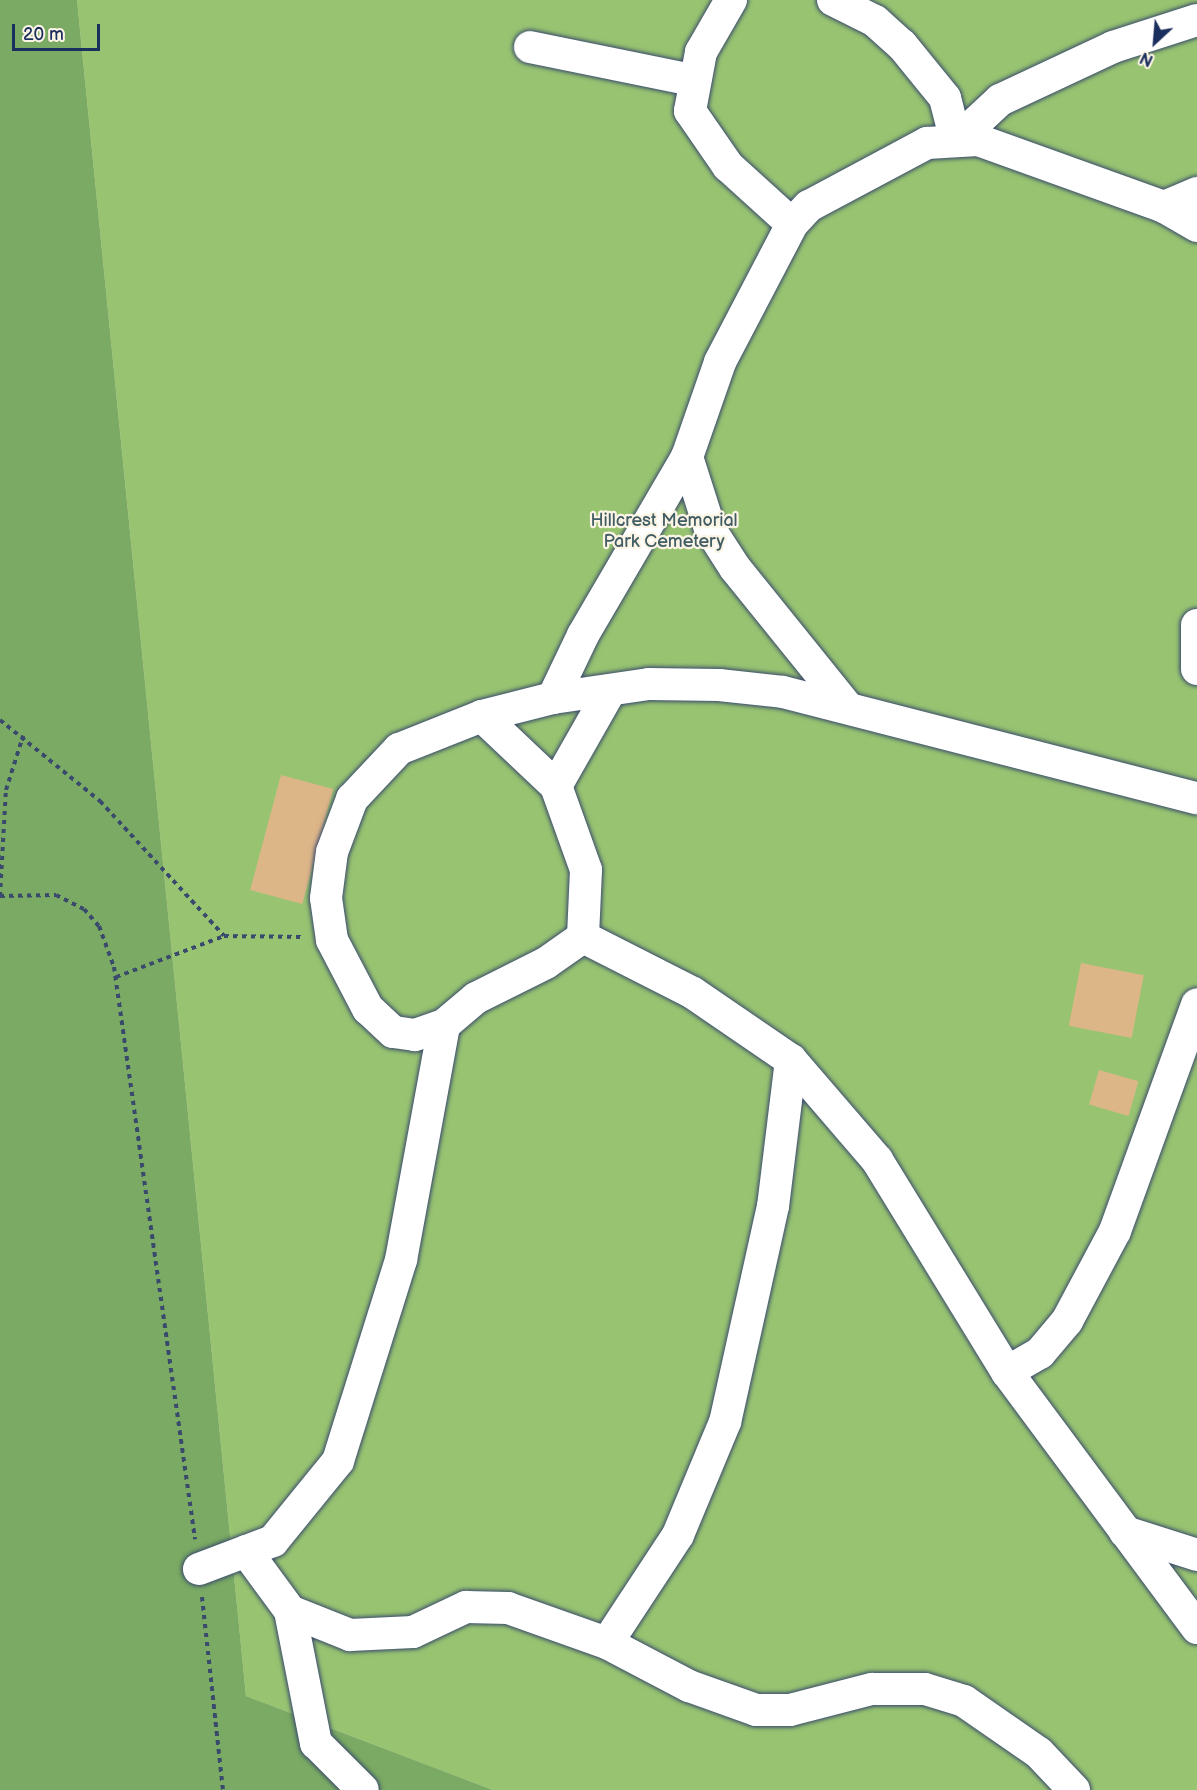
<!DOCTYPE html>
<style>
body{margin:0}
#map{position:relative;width:1197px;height:1790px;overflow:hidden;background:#e7e0bd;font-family:"Balsamiq Sans",sans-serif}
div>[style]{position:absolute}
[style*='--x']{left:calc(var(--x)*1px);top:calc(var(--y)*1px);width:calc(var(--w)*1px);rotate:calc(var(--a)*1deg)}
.green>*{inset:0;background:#98c471}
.forest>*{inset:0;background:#7aaa63}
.building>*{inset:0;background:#ddb688;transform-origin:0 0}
.path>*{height:4px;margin-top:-2px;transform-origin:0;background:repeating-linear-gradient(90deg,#3a4a6c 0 4.5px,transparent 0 9px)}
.roads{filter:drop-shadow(0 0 2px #3a4a6c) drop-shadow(0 0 2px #3a4a6c)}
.minor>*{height:32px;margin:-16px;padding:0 16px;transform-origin:16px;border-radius:16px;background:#fff}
span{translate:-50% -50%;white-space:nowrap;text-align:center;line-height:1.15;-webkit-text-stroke:4.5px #fcf5e5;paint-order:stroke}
.park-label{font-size:18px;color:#405c64}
.north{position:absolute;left:1125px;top:12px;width:60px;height:60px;-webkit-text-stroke:4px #fcf5e5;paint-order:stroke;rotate:206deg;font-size:16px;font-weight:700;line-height:24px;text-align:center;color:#1b2f5e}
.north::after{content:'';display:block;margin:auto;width:21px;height:27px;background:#1b2f5e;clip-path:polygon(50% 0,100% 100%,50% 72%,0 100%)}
.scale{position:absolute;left:12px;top:24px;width:88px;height:27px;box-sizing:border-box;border:3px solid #1b2f5e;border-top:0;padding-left:8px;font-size:18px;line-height:21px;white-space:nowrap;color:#1b2f5e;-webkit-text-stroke:4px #fcf5e5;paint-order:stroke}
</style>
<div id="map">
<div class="green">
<i style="clip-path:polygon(77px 0,1197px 0,1197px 1790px,493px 1790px,246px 1696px)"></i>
</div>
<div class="forest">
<i style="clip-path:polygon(0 0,77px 0,246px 1696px,493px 1790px,0 1790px)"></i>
</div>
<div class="building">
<i style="left:281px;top:775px;width:54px;height:119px;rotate:15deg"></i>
<i style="left:1081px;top:963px;width:64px;height:64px;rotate:11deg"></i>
<i style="left:1099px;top:1070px;width:41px;height:36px;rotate:16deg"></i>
</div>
<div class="path">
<i style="--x:0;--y:720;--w:129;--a:39"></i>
<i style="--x:100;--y:801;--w:183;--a:47.4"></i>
<i style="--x:0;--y:896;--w:56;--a:-1"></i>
<i style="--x:56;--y:895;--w:31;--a:27"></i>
<i style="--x:84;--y:909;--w:23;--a:49"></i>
<i style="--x:99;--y:926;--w:44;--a:69.9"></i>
<i style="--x:114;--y:967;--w:578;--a:81.94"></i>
<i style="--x:0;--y:896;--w:106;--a:-86.8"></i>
<i style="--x:6;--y:790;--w:57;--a:-72.5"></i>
<i style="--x:116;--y:977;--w:116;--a:-20.8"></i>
<i style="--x:224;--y:936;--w:77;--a:0.7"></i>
<i style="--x:202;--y:1597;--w:194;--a:83.8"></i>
</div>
<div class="roads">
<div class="minor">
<i style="--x:731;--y:0;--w:60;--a:120"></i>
<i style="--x:701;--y:52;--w:60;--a:100.6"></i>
<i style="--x:690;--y:111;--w:67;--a:55.4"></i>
<i style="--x:728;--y:166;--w:86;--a:42.2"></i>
<i style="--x:833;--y:0;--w:47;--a:26.6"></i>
<i style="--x:875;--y:21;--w:36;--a:42"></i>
<i style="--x:902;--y:45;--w:68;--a:50.9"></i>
<i style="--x:945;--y:98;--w:44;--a:75.7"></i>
<i style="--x:530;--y:47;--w:165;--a:11.5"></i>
<i style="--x:956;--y:141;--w:60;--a:-43"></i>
<i style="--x:1000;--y:100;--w:125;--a:-25.1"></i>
<i style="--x:1113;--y:47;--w:88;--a:-17.8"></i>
<i style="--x:1164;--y:207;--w:36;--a:-23"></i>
<i style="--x:1197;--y:625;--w:44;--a:90"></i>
<i style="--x:553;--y:698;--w:70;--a:-64.5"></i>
<i style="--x:583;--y:635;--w:206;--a:-59.7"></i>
<i style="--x:848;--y:708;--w:180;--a:-128.9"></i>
<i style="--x:735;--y:568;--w:46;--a:-122.7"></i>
<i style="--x:710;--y:529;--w:76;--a:-107.7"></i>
<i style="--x:687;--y:457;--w:101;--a:-70.8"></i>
<i style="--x:720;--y:362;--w:156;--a:-62.4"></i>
<i style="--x:792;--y:224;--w:25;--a:-47"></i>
<i style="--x:809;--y:206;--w:134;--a:-28.1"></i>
<i style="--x:927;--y:143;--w:51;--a:-3.4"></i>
<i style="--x:978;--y:140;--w:198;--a:19.8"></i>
<i style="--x:1164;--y:207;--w:38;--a:30"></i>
<i style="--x:482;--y:716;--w:73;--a:-14.2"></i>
<i style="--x:553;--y:698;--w:97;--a:-8.3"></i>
<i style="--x:649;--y:684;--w:70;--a:0.8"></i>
<i style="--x:719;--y:685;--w:64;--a:6.2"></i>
<i style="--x:783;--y:692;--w:427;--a:14.4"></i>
<i style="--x:556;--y:786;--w:109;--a:-60.4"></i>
<i style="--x:444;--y:1025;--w:31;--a:161"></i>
<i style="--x:415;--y:1035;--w:22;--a:-172"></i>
<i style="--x:393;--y:1032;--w:34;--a:-137"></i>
<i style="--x:368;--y:1009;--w:78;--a:-117.6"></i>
<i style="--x:332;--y:940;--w:42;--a:-98.1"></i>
<i style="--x:326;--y:898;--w:46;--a:-82.6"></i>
<i style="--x:332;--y:852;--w:57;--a:-69.3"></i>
<i style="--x:352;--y:799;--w:69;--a:-46.8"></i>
<i style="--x:399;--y:749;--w:89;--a:-21.7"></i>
<i style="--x:482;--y:716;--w:102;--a:43.4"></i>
<i style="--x:556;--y:786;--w:89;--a:70.3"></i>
<i style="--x:586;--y:870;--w:67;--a:92.6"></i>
<i style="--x:791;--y:1060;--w:132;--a:49.3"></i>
<i style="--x:877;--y:1160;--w:249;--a:58.5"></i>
<i style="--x:1007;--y:1372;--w:319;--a:53.4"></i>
<i style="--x:1007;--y:1372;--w:38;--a:-30"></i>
<i style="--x:1040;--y:1353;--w:42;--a:-49.8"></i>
<i style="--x:1067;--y:1321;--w:102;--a:-61.9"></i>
<i style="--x:1115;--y:1231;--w:241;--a:-70.1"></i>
<i style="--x:1125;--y:1532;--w:76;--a:17.7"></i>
<i style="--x:246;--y:1551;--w:74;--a:53.7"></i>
<i style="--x:290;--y:1611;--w:65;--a:21.8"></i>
<i style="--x:350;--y:1635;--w:63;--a:-2.7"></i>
<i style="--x:413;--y:1632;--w:59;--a:-25.3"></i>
<i style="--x:466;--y:1607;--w:42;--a:1.4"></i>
<i style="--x:508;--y:1608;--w:105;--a:19.5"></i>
<i style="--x:199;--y:1569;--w:79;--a:-20.7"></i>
<i style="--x:273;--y:1541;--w:103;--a:-50.9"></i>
<i style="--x:338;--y:1461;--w:211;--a:-72.6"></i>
<i style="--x:401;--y:1260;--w:239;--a:-79.6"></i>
<i style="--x:444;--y:1025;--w:42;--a:-40.2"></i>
<i style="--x:476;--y:998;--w:78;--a:-26.6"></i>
<i style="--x:546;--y:963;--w:45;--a:-35.1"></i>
<i style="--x:583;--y:937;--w:123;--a:27"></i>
<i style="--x:693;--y:993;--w:119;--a:34.4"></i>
<i style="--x:791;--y:1060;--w:147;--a:97"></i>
<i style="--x:773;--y:1206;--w:221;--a:102.5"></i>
<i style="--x:725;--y:1422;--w:122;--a:112.6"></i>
<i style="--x:678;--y:1535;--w:129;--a:123.3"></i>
<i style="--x:607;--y:1643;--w:93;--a:27.7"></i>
<i style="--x:689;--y:1686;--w:71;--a:19.7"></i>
<i style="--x:756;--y:1710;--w:34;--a:0"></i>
<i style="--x:790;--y:1710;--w:85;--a:-14.4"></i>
<i style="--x:872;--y:1689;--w:53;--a:0"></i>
<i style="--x:925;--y:1689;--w:41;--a:17.1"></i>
<i style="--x:964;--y:1701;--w:91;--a:34.7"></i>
<i style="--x:1039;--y:1753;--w:51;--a:46.6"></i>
<i style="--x:290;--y:1611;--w:135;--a:78.9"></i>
<i style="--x:316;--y:1743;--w:66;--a:45"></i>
</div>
</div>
<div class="park-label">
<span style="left:664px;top:532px">Hillcrest Memorial<br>Park Cemetery</span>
</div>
<div class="north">N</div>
<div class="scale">20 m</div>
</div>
